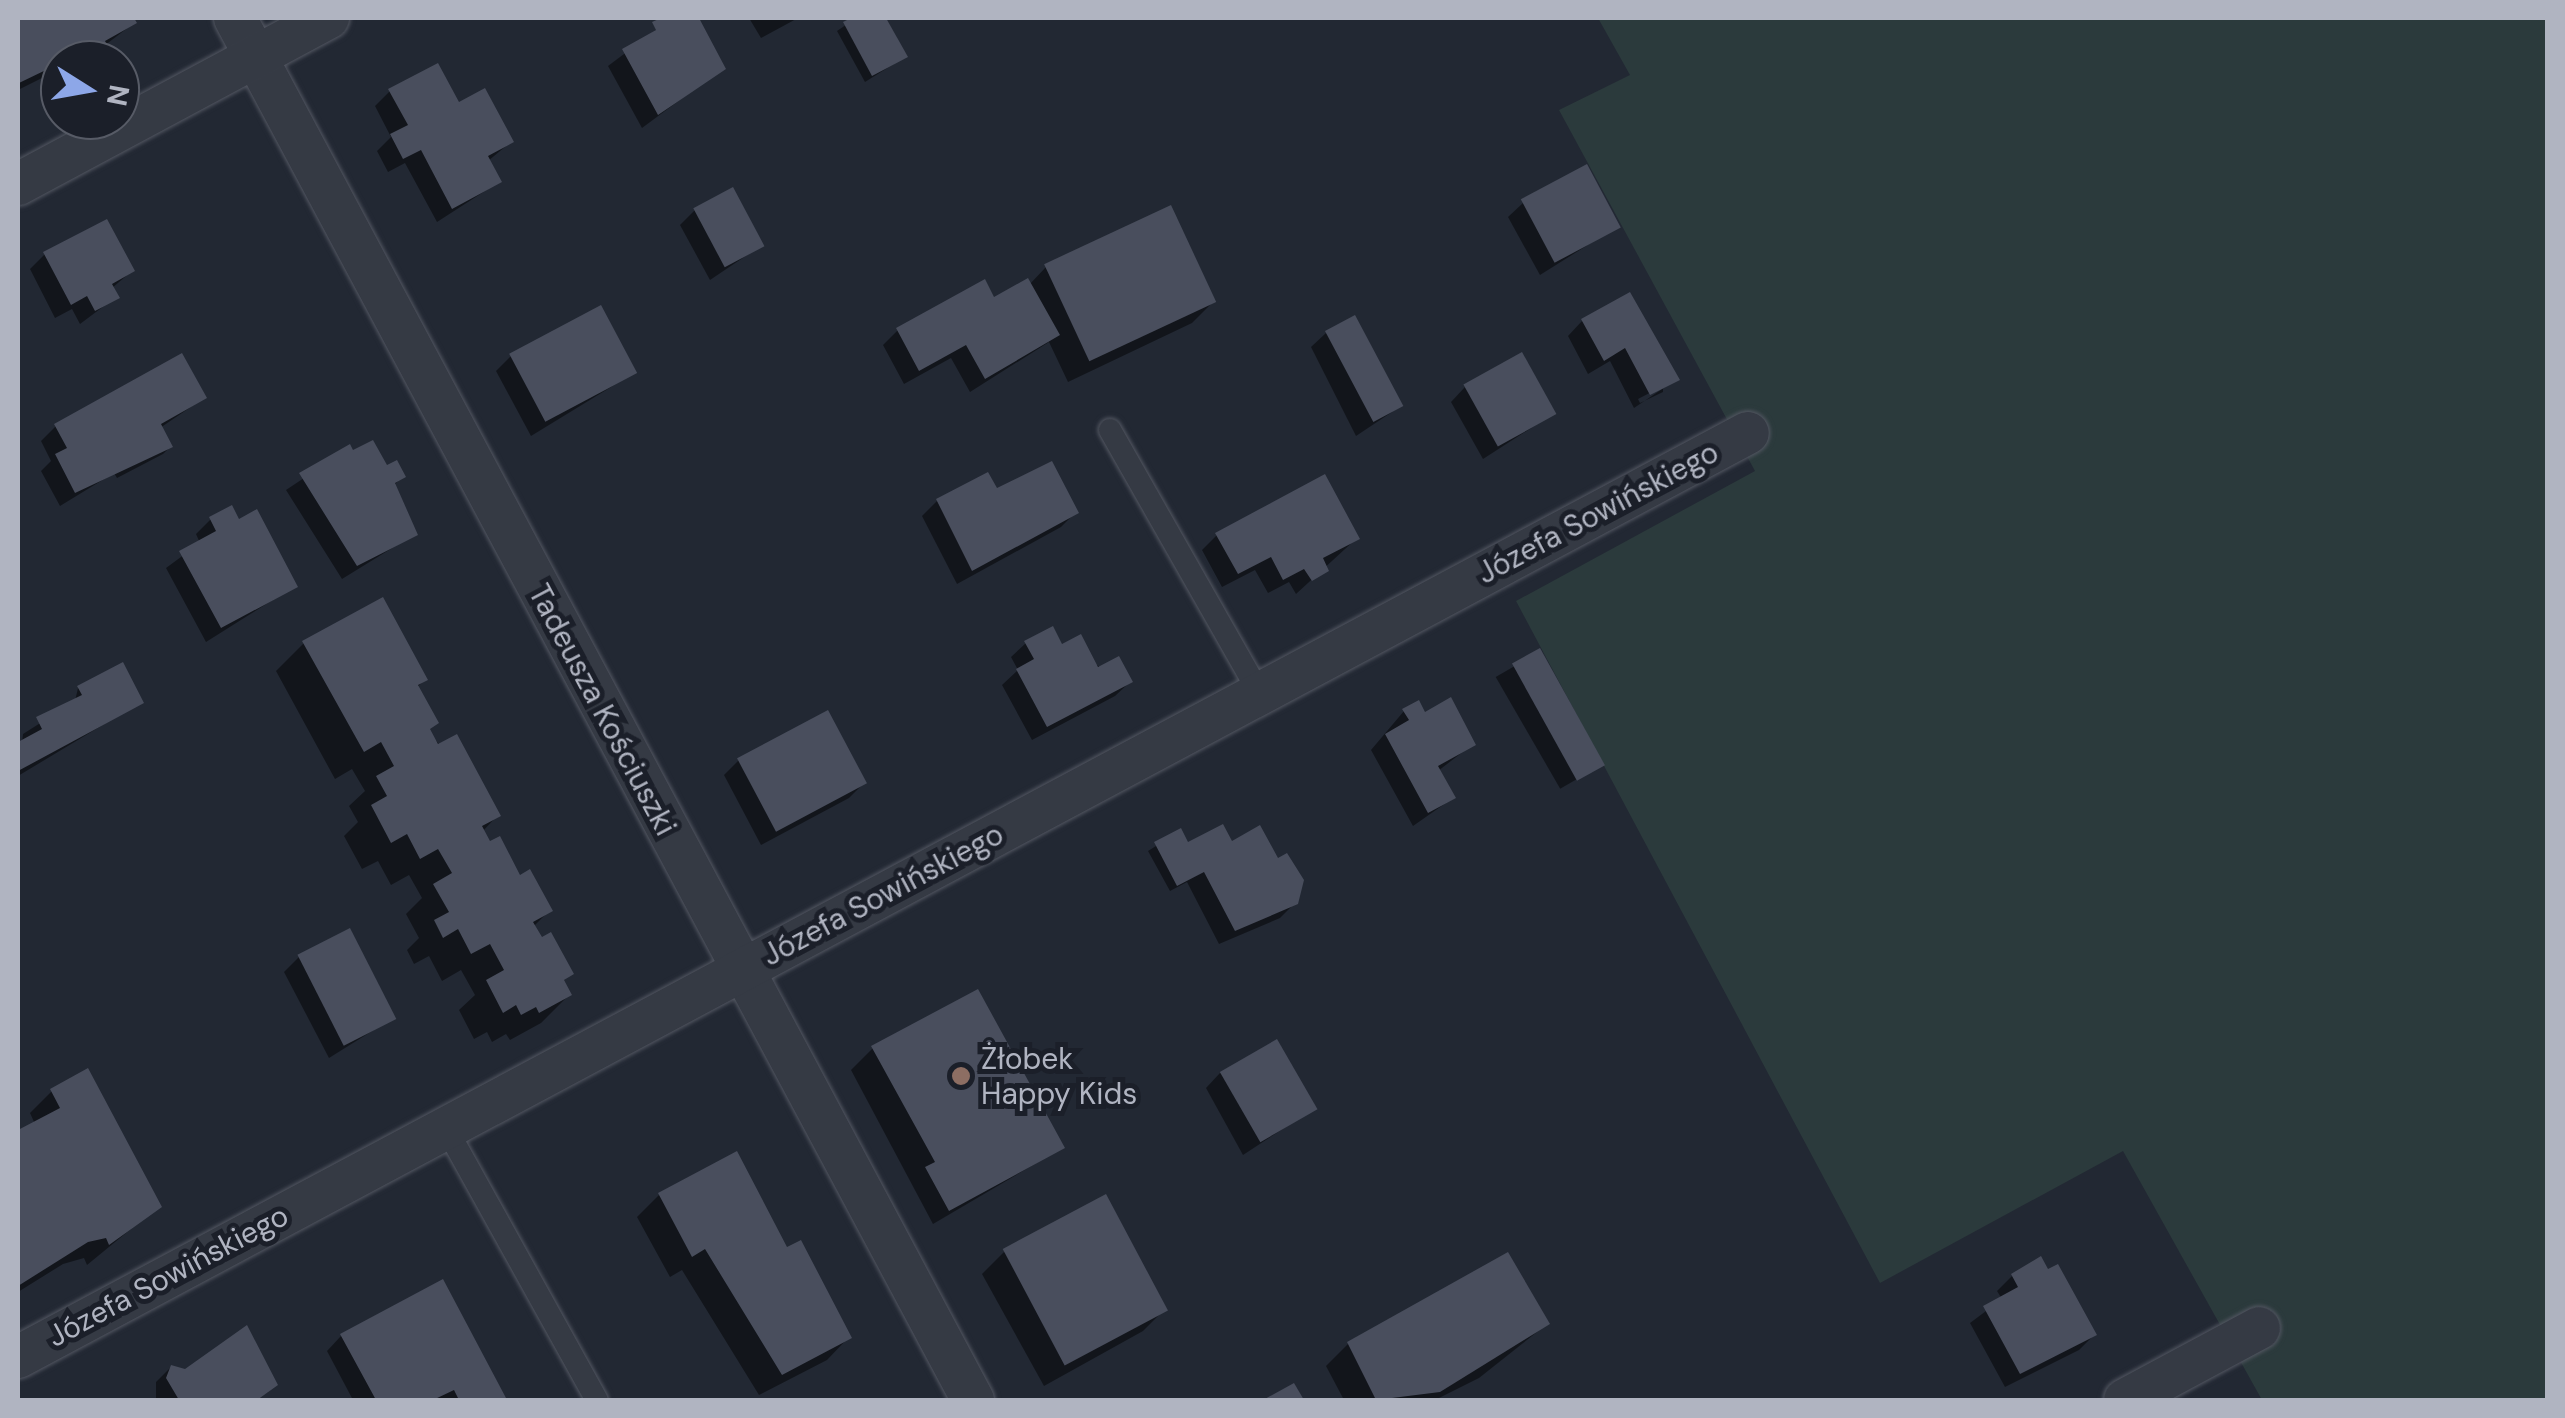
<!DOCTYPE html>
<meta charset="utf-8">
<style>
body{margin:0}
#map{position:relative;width:2565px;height:1418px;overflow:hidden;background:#222833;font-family:"DM Sans",sans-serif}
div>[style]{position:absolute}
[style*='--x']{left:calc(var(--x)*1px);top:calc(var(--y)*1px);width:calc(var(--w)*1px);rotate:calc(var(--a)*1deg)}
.green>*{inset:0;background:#2b3a3c}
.shadow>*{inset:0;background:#0007;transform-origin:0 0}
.building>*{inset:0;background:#494e5d;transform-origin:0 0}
.roads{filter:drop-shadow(0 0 2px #535762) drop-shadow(0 0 2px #535762)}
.service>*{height:22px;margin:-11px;padding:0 11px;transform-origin:11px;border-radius:11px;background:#353a44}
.minor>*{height:42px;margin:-21px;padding:0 21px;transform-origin:21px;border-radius:21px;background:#353a44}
.dots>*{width:28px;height:28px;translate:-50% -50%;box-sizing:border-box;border:5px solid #1b1f29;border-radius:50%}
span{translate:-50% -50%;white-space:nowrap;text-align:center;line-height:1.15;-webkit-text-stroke:10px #1b1f29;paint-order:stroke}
.street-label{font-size:30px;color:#b0b4c1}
.poi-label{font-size:30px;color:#b0b4c1}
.left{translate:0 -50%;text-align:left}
.frame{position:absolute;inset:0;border:20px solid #b0b4c1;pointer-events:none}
.north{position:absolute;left:40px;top:40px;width:100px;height:100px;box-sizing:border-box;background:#1b1f29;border:2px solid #575b66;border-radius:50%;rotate:101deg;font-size:28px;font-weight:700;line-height:40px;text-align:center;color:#b0b4c1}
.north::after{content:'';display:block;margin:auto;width:35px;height:45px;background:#8da7e8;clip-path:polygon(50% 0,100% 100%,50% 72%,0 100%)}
</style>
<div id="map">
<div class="green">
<i style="clip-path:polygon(1598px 18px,2547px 18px,2547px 1400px,2262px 1400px,2123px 1151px,1880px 1283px,1516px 601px,1755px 471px,1559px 110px,1630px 75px)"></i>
</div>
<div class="shadow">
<i style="clip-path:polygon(18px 18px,131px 18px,134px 23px,104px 46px,108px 52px,100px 60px,60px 60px,60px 69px,18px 90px)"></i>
<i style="clip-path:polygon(672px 18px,696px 18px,723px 68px,642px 128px,608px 66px)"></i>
<i style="clip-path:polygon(749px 18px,798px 18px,761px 38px)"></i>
<i style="clip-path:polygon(856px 18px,883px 18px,905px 57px,865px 82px,837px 31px)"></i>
<i style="clip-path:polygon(390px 91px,458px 106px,511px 142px,488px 161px,499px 182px,437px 222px,405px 163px,388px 172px,377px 151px,391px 137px,375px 106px)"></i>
<i style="clip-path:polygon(1523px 203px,1618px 226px,1540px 275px,1508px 217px)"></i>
<i style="clip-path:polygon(695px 210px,762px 245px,710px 280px,680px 225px)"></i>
<i style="clip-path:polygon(45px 254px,132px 271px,112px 288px,116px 297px,80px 324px,72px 309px,55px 318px,30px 269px)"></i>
<i style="clip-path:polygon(1046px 267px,1214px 301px,1192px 323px,1068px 382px,1049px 342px,970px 392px,951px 358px,904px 384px,883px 345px,898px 330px,994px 300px,1029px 285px)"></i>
<i style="clip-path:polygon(evenodd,1582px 321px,1677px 379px,1634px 408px,1610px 361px,1588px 374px,1568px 336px,1582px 321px,1663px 386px,1663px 392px,1640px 403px,1638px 399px,1663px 386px)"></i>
<i style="clip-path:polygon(1326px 333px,1401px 406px,1356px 436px,1311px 347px)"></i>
<i style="clip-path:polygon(511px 356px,634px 373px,531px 436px,496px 371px)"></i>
<i style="clip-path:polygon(1465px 387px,1553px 414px,1483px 459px,1451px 402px)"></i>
<i style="clip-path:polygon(204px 398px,160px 428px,170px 447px,163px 454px,117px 478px,114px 473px,60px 506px,41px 471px,51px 461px,41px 441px,56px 426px)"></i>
<i style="clip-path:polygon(349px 448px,402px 477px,394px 485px,415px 534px,342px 579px,286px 490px)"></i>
<i style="clip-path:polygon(996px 491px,1076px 512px,1061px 527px,957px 584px,922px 516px,937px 501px)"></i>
<i style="clip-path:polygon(211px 519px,238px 522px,295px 586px,206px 642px,166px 568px,200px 543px,196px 534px)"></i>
<i style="clip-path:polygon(1217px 535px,1357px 538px,1296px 594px,1289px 582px,1268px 593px,1255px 570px,1222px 587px,1202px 550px)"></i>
<i style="clip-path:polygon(304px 643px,425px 680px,417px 687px,428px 731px,498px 815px,482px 832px,549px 911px,533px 927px,571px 974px,562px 982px,569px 995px,541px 1023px,510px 1040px,506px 1034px,492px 1042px,487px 1032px,474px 1039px,459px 1010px,475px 995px,461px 970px,442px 981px,429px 956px,414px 964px,407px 950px,419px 938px,406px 914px,422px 898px,409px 875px,391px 885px,378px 861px,362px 869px,344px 836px,358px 822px,349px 806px,365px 791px,352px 769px,335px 779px,276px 671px)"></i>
<i style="clip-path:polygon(1026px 643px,1061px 647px,1130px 682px,1115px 696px,1032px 740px,1002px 685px,1018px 670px,1011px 657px)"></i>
<i style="left:1539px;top:652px;width:129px;height:50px;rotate:60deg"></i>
<i style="clip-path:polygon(78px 688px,141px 702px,18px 776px,23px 734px,75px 701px)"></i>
<i style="clip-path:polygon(1404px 711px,1424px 715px,1473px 744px,1438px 771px,1453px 798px,1413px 826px,1371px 750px)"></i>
<i style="clip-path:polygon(739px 760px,864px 783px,849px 798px,761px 845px,724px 775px)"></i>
<i style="clip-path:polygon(1180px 831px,1187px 846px,1231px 844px,1296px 902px,1280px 918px,1219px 944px,1187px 882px,1170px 891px,1148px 851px)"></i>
<i style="clip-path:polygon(299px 957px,393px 1018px,329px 1058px,284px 972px)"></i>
<i style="clip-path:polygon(873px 1048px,1062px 1148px,933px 1224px,851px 1070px)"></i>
<i style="clip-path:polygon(1220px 1073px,1313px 1109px,1243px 1155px,1206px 1088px)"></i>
<i style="clip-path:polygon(52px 1091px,159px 1206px,87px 1265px,84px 1258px,63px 1264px,18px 1292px,18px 1133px,35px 1124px,30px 1113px)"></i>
<i style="clip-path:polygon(659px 1195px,786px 1250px,849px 1337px,827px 1360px,759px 1395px,682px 1270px,670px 1277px,637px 1217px)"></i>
<i style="clip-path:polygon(1004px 1252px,1165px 1309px,1143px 1331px,1044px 1386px,982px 1274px)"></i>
<i style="clip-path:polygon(2012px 1276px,2094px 1335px,2079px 1350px,2005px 1387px,1970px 1323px,2002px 1299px,1997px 1291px)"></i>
<i style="clip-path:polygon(1547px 1324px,1479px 1378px,1435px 1400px,1344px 1400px,1326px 1366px,1348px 1344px)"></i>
<i style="clip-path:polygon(246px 1328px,268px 1392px,254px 1400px,156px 1400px,156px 1382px,171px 1367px,186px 1372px)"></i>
<i style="clip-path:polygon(341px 1336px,503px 1398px,353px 1400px,327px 1351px)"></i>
</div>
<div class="building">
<i style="clip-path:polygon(19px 18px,134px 18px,137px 23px,105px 41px,111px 53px,97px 60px,79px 54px,19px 83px)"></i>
<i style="clip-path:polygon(661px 18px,699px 18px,726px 69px,658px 115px,622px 49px,656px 30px,652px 22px)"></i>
<i style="clip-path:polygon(851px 18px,886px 18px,908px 57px,872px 76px,843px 22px)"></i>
<i style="clip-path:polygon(438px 63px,459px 102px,485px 88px,514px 142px,488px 156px,502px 182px,452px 209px,421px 150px,403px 159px,390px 134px,408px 125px,388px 89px)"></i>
<i style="left:1587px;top:164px;width:72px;height:75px;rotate:62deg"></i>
<i style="left:733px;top:187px;width:67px;height:45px;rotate:62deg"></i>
<i style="left:1171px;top:205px;width:107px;height:140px;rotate:65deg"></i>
<i style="clip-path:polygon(107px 219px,135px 271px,112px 284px,120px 298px,95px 311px,87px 296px,71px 305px,43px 252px)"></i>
<i style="clip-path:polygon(1028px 278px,1060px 335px,985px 379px,966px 345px,919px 371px,896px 328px,985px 279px,994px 297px)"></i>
<i style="clip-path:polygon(1630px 292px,1680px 380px,1650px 395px,1625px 348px,1604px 361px,1581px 319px)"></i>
<i style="left:601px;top:305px;width:77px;height:104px;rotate:62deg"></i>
<i style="left:1355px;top:315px;width:103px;height:34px;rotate:62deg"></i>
<i style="left:1522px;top:352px;width:71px;height:67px;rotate:61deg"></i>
<i style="clip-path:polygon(182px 353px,207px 398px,161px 424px,173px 447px,75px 493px,55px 454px,67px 448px,54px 424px)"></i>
<i style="clip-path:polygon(373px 440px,387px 465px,397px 460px,406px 477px,395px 483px,418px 535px,357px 566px,299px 473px,350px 444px,353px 450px)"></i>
<i style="clip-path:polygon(1052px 461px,1079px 513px,972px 571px,936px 499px,988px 472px,997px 488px)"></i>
<i style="clip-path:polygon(1325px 474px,1360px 539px,1323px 558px,1329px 571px,1312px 581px,1304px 569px,1283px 580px,1271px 557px,1238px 574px,1215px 533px)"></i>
<i style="clip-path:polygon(232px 505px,239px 519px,257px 509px,298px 587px,221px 628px,179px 551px,216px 531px,209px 517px)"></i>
<i style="clip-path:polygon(383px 597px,428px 680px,418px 685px,439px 723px,430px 729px,438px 744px,457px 734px,501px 816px,482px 826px,490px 841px,500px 836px,520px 875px,530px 869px,553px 911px,533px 922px,542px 937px,551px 932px,574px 974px,564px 980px,572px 995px,539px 1013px,536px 1007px,521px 1015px,516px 1005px,503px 1013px,486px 980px,504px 970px,490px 944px,471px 954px,458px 929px,443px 938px,434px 920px,449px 912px,433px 884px,452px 873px,438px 849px,420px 859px,407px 834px,391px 843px,371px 805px,387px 796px,376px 776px,394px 766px,381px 742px,364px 752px,302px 641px)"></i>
<i style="clip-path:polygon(1053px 626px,1062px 644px,1081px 634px,1098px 667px,1119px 656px,1133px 682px,1047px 727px,1016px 669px,1034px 659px,1024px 641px)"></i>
<i style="left:1540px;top:648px;width:134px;height:32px;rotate:61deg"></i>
<i style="clip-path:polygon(123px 662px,144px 703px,18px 771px,18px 742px,42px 729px,36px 717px,82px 695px,77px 686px)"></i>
<i style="clip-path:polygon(1451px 697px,1476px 745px,1438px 766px,1456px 798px,1428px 813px,1385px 734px,1409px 720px,1402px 709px,1419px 700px,1425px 712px)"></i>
<i style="left:828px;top:710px;width:83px;height:103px;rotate:62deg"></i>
<i style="clip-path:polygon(1223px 824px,1232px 841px,1260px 825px,1278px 858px,1287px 853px,1304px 880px,1298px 904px,1235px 931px,1204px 872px,1177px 886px,1154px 842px,1181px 828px,1188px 842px)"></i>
<i style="left:350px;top:928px;width:102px;height:59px;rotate:63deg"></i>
<i style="clip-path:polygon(978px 989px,1065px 1148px,949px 1211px,925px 1167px,935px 1162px,871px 1046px)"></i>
<i style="left:1277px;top:1039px;width:81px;height:66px;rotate:60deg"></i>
<i style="clip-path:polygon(88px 1068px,162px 1207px,109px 1245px,106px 1238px,88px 1242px,18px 1286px,18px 1130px,60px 1108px,50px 1089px)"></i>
<i style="clip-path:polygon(737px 1151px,787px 1247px,801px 1240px,852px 1338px,782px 1375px,705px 1249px,692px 1257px,658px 1193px)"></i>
<i style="left:1106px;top:1194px;width:132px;height:117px;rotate:62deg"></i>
<i style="clip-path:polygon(1508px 1252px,1550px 1324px,1440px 1392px,1376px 1400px,1347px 1342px)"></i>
<i style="clip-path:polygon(2041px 1256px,2048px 1269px,2058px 1264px,2097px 1335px,2020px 1374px,1983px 1306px,2018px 1287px,2011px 1274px)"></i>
<i style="clip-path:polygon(443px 1279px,506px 1398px,459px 1400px,454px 1390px,433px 1400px,376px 1400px,340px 1334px)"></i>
<i style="clip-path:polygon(247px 1325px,278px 1385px,257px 1400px,179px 1400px,166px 1378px,171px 1365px,185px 1369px)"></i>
<i style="clip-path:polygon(1294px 1383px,1304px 1400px,1263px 1400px)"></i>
</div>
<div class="roads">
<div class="service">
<i style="--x:1110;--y:430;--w:304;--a:60.4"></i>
<i style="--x:446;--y:1128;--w:311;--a:61"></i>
</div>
<div class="minor">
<i style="--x:235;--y:18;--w:1567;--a:61.9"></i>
<i style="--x:18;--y:184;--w:352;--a:-28.2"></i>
<i style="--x:18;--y:1357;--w:1961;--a:-28.11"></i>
<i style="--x:2125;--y:1400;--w:152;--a:-28.2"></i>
</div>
</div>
<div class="dots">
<i style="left:961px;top:1076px;background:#8d6e63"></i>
</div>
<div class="street-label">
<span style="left:1598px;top:513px;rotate:-28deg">Józefa Sowińskiego</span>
<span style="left:602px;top:710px;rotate:62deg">Tadeusza Kościuszki</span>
<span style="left:883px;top:895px;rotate:-28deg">Józefa Sowińskiego</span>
<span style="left:168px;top:1276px;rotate:-28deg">Józefa Sowińskiego</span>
</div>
<div class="poi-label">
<span class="left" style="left:981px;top:1076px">Żłobek<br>Happy Kids</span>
</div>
<div class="frame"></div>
<div class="north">N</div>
</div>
